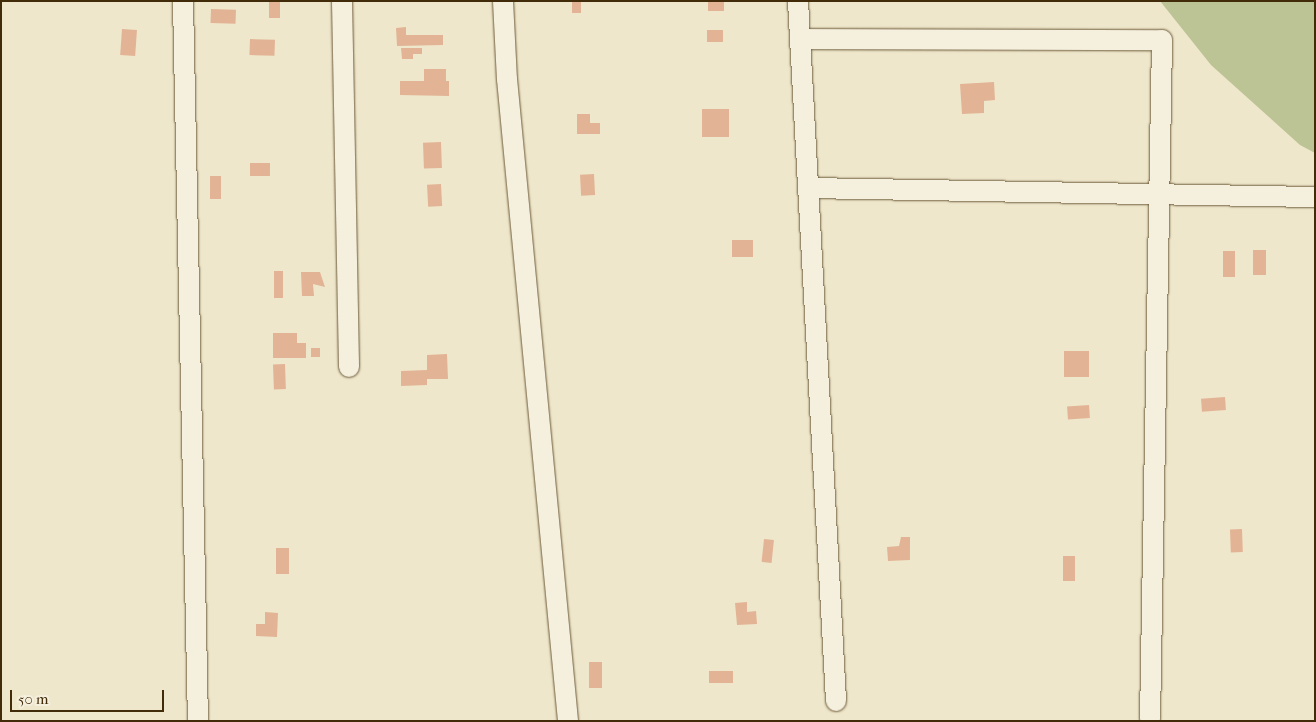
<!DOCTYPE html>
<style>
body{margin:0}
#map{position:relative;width:1316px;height:722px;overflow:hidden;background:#efe7cb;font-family:"IM FELL French Canon",serif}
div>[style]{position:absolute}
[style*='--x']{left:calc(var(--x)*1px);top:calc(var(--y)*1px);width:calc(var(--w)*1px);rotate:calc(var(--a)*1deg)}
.green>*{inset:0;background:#bcc495}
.building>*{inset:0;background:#e2b495;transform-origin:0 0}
.roads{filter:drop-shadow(0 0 1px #6c5a39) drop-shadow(0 0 1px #6c5a39)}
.street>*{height:20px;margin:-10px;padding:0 10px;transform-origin:10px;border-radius:10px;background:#f5efdd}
span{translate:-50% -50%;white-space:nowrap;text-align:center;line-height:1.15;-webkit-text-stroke:4px #f5efdd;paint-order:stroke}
.frame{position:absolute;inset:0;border:2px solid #412b08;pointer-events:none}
.scale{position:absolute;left:10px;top:690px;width:154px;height:22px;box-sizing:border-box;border:2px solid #412b08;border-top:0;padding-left:6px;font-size:15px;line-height:18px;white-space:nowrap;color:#412b08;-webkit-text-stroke:4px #f5efdd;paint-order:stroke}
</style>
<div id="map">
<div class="green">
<i style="clip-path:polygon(1160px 1px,1315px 1px,1315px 153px,1300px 145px,1211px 65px)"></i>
</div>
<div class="building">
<i style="left:269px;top:1px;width:11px;height:17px"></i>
<i style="left:572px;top:1px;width:9px;height:12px"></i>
<i style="left:708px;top:1px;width:16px;height:10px"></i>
<i style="left:211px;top:9px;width:25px;height:14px;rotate:2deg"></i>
<i style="clip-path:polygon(406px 27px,406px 35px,443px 35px,443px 45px,397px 46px,396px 28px)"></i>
<i style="left:122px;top:29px;width:15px;height:26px;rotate:4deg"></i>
<i style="left:707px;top:30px;width:16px;height:12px"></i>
<i style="left:250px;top:39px;width:25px;height:16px;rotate:2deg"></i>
<i style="clip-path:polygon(401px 48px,422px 48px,422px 54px,413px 54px,413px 59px,402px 59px)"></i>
<i style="clip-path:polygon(424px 69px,446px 69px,446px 81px,449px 81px,449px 96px,400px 95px,400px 81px,424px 81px)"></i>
<i style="clip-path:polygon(994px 82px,995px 100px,984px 101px,984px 113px,962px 114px,960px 84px)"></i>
<i style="left:702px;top:109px;width:27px;height:28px"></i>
<i style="clip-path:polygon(577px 114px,590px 114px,590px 123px,600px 123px,600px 134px,577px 134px)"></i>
<i style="left:441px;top:142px;width:26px;height:18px;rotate:88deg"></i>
<i style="left:270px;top:163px;width:13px;height:20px;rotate:90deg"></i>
<i style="left:594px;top:174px;width:21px;height:14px;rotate:87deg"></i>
<i style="left:210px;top:176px;width:11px;height:23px"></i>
<i style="left:441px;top:184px;width:22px;height:14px;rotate:87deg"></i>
<i style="left:732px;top:240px;width:21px;height:17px"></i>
<i style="left:1253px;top:250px;width:13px;height:25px"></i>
<i style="left:1223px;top:251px;width:12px;height:26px"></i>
<i style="left:274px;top:271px;width:9px;height:27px"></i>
<i style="clip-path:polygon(301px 272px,320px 272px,325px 287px,313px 284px,314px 296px,302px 296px)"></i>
<i style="clip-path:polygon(273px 333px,297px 333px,297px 343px,306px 343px,306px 358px,273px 358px)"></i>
<i style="left:311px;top:348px;width:9px;height:9px"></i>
<i style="left:1064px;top:351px;width:25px;height:26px"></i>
<i style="clip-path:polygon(447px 354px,448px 379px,427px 379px,427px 385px,401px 386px,401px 371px,427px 370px,427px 355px)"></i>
<i style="left:285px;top:364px;width:25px;height:12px;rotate:88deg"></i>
<i style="left:1225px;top:397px;width:13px;height:24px;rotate:86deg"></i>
<i style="left:1089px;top:405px;width:13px;height:22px;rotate:86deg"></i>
<i style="left:1242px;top:529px;width:23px;height:12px;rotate:88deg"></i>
<i style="clip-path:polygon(901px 537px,910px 537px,910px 560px,888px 561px,887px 547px,899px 546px)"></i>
<i style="left:764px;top:539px;width:10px;height:23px;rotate:6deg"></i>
<i style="left:276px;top:548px;width:13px;height:26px"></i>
<i style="left:1063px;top:556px;width:12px;height:25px"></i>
<i style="clip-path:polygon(747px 602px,747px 612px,756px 611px,757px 624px,737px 625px,735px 603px)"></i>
<i style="clip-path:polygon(265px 612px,278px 613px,277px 637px,256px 636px,256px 624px,265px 624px)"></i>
<i style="left:589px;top:662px;width:13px;height:26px"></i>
<i style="left:709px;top:671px;width:24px;height:12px"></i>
</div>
<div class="roads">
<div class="street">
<i style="--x:183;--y:1;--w:720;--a:88.81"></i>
<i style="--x:342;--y:1;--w:366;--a:88.9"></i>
<i style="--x:503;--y:1;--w:78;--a:87.1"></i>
<i style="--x:507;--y:79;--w:645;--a:84.57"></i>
<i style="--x:798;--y:1;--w:701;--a:86.89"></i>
<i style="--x:800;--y:39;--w:362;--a:0.2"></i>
<i style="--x:1162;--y:40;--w:679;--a:91.01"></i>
<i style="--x:808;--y:188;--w:507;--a:1.02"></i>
</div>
</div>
<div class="frame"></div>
<div class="scale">50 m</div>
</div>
